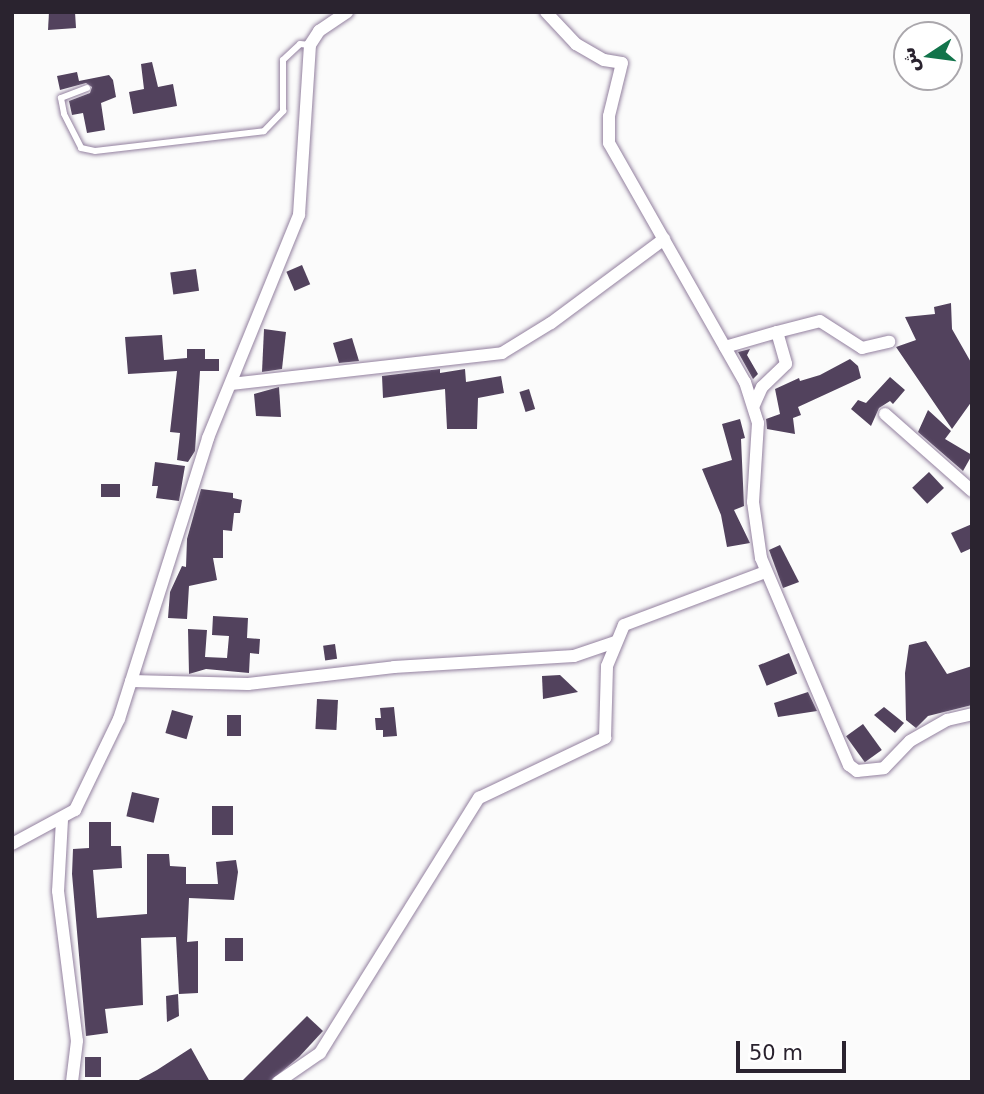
<!DOCTYPE html>
<meta charset="utf-8">
<style>
body{margin:0}
#map{position:relative;width:984px;height:1094px;overflow:hidden;background:#fbfbfb;font-family:"DejaVu Sans","Noto Naskh Arabic",sans-serif}
div>[style]{position:absolute}
[style*='--x']{left:calc(var(--x)*1px);top:calc(var(--y)*1px);width:calc(var(--w)*1px);rotate:calc(var(--a)*1deg)}
.building>*{inset:0;background:#52425d;transform-origin:0 0}
.roads{filter:drop-shadow(0 0 2px #93819f) drop-shadow(0 0 2px #93819f)}
.lane>*{height:6px;margin:-3px;padding:0 3px;transform-origin:3px;border-radius:3px;background:#fff}
.street>*{height:12px;margin:-6px;padding:0 6px;transform-origin:6px;border-radius:6px;background:#fff}
span{translate:-50% -50%;white-space:nowrap;text-align:center;line-height:1.15;-webkit-text-stroke:7px #fff;paint-order:stroke}
.frame{position:absolute;inset:0;border:14px solid #2a232f;pointer-events:none}
.north{position:absolute;left:893px;top:21px;width:70px;height:70px;box-sizing:border-box;background:#fff;border:2px solid #aaa7ac;border-radius:50%;rotate:257deg;font-size:19px;font-weight:700;line-height:28px;text-align:center;color:#2a232f}
.north::after{content:'';display:block;margin:auto;width:24px;height:32px;background:#12744b;clip-path:polygon(50% 0,100% 100%,50% 72%,0 100%)}
.scale{position:absolute;left:736px;top:1041px;width:110px;height:32px;box-sizing:border-box;border:4px solid #2a232f;border-top:0;padding-left:9px;font-size:21px;line-height:24px;white-space:nowrap;color:#2a232f;-webkit-text-stroke:5px #fff;paint-order:stroke}
</style>
<div id="map">
<div class="building">
<i style="clip-path:polygon(75px 12px,76px 28px,48px 30px,49px 12px)"></i>
<i style="clip-path:polygon(152px 62px,158px 87px,173px 84px,177px 106px,133px 114px,129px 92px,144px 89px,141px 64px)"></i>
<i style="clip-path:polygon(77px 72px,79px 81px,109px 75px,113px 80px,116px 97px,101px 103px,105px 130px,87px 133px,83px 113px,72px 115px,69px 101px,90px 93px,92px 87px,86px 83px,60px 90px,57px 76px)"></i>
<i style="left:302px;top:265px;width:21px;height:17px;rotate:67deg"></i>
<i style="left:196px;top:269px;width:22px;height:26px;rotate:82deg"></i>
<i style="clip-path:polygon(951px 303px,952px 329px,972px 364px,972px 401px,952px 429px,896px 347px,916px 340px,905px 317px,935px 314px,934px 307px)"></i>
<i style="clip-path:polygon(264px 329px,286px 332px,282px 369px,262px 372px)"></i>
<i style="clip-path:polygon(162px 335px,164px 360px,187px 358px,187px 349px,205px 349px,205px 359px,219px 359px,219px 371px,200px 371px,195px 451px,188px 462px,177px 460px,180px 433px,170px 432px,177px 371px,128px 374px,125px 337px)"></i>
<i style="clip-path:polygon(352px 338px,359px 361px,339px 363px,333px 343px)"></i>
<i style="clip-path:polygon(750px 349px,747px 355px,758px 374px,753px 379px,738px 352px)"></i>
<i style="clip-path:polygon(850px 359px,858px 366px,861px 378px,798px 407px,801px 415px,793px 418px,795px 434px,767px 429px,766px 419px,780px 414px,775px 389px,799px 378px,800px 381px,820px 375px)"></i>
<i style="clip-path:polygon(440px 369px,440px 373px,465px 369px,466px 382px,501px 376px,504px 393px,478px 398px,477px 429px,447px 429px,445px 389px,383px 398px,382px 376px)"></i>
<i style="clip-path:polygon(890px 377px,905px 390px,893px 404px,890px 401px,879px 408px,871px 426px,851px 409px,858px 400px,866px 403px)"></i>
<i style="clip-path:polygon(279px 387px,281px 417px,256px 416px,254px 394px)"></i>
<i style="left:529px;top:389px;width:21px;height:10px;rotate:73deg"></i>
<i style="clip-path:polygon(928px 410px,951px 431px,945px 439px,972px 455px,963px 471px,918px 432px)"></i>
<i style="clip-path:polygon(740px 419px,745px 438px,741px 439px,744px 506px,734px 510px,750px 543px,727px 547px,721px 515px,702px 469px,732px 460px,722px 424px)"></i>
<i style="clip-path:polygon(155px 462px,185px 466px,179px 501px,156px 498px,158px 486px,152px 486px)"></i>
<i style="left:929px;top:472px;width:22px;height:23px;rotate:47deg"></i>
<i style="left:101px;top:484px;width:19px;height:13px"></i>
<i style="clip-path:polygon(201px 489px,233px 493px,233px 498px,242px 500px,240px 513px,234px 513px,232px 531px,223px 530px,223px 558px,213px 558px,217px 580px,189px 586px,187px 619px,168px 618px,170px 592px,182px 566px,186px 567px,187px 539px)"></i>
<i style="clip-path:polygon(972px 524px,972px 548px,961px 553px,951px 533px)"></i>
<i style="clip-path:polygon(780px 545px,799px 582px,783px 588px,769px 550px)"></i>
<i style="clip-path:polygon(213px 616px,248px 618px,247px 638px,260px 639px,259px 654px,250px 653px,249px 673px,206px 669px,189px 674px,188px 629px,207px 630px,205px 657px,227px 658px,229px 636px,212px 635px)"></i>
<i style="clip-path:polygon(926px 641px,947px 674px,972px 666px,972px 705px,928px 716px,916px 728px,906px 720px,905px 673px,909px 645px)"></i>
<i style="left:335px;top:644px;width:15px;height:12px;rotate:82deg"></i>
<i style="left:789px;top:653px;width:22px;height:33px;rotate:68deg"></i>
<i style="clip-path:polygon(560px 675px,578px 692px,543px 699px,542px 676px)"></i>
<i style="clip-path:polygon(808px 692px,817px 711px,778px 717px,774px 703px)"></i>
<i style="left:317px;top:699px;width:21px;height:30px;rotate:3deg"></i>
<i style="clip-path:polygon(394px 707px,397px 736px,383px 737px,383px 730px,376px 730px,375px 718px,381px 718px,380px 708px)"></i>
<i style="clip-path:polygon(884px 707px,904px 723px,895px 733px,874px 715px)"></i>
<i style="left:172px;top:710px;width:22px;height:24px;rotate:16deg"></i>
<i style="left:227px;top:715px;width:14px;height:21px"></i>
<i style="left:863px;top:724px;width:32px;height:21px;rotate:54deg"></i>
<i style="left:132px;top:792px;width:28px;height:25px;rotate:13deg"></i>
<i style="left:212px;top:806px;width:21px;height:29px"></i>
<i style="clip-path:polygon(89px 822px,111px 822px,111px 846px,121px 846px,122px 868px,93px 870px,97px 918px,147px 914px,147px 854px,169px 854px,170px 866px,186px 867px,186px 884px,218px 884px,216px 862px,236px 860px,238px 872px,234px 900px,189px 898px,187px 942px,198px 941px,198px 993px,179px 994px,176px 937px,141px 938px,143px 1005px,105px 1009px,108px 1033px,86px 1036px,72px 874px,73px 849px,89px 848px)"></i>
<i style="left:225px;top:938px;width:18px;height:23px"></i>
<i style="clip-path:polygon(178px 994px,179px 1016px,167px 1022px,166px 996px)"></i>
<i style="clip-path:polygon(307px 1016px,323px 1031px,299px 1057px,269px 1082px,241px 1082px)"></i>
<i style="clip-path:polygon(191px 1048px,210px 1082px,135px 1082px,157px 1070px)"></i>
<i style="left:85px;top:1057px;width:16px;height:20px"></i>
</div>
<div class="roads">
<div class="lane">
<i style="--x:87;--y:88;--w:28;--a:159"></i>
<i style="--x:61;--y:98;--w:16;--a:79"></i>
<i style="--x:64;--y:114;--w:38;--a:63"></i>
<i style="--x:81;--y:148;--w:14;--a:12"></i>
<i style="--x:95;--y:151;--w:170;--a:-6.7"></i>
<i style="--x:264;--y:131;--w:28;--a:-46"></i>
<i style="--x:283;--y:111;--w:51;--a:-90"></i>
<i style="--x:283;--y:60;--w:23;--a:-43"></i>
<i style="--x:300;--y:44;--w:10;--a:6"></i>
</div>
<div class="street">
<i style="--x:546;--y:12;--w:44;--a:46.8"></i>
<i style="--x:576;--y:44;--w:32;--a:30"></i>
<i style="--x:604;--y:60;--w:18;--a:9"></i>
<i style="--x:622;--y:63;--w:55;--a:103.8"></i>
<i style="--x:609;--y:116;--w:27;--a:90"></i>
<i style="--x:609;--y:143;--w:275;--a:60.4"></i>
<i style="--x:745;--y:382;--w:43;--a:72.4"></i>
<i style="--x:758;--y:423;--w:79;--a:93.6"></i>
<i style="--x:753;--y:502;--w:57;--a:81.9"></i>
<i style="--x:761;--y:558;--w:225;--a:67"></i>
<i style="--x:849;--y:765;--w:10;--a:37"></i>
<i style="--x:857;--y:771;--w:27;--a:-6"></i>
<i style="--x:884;--y:768;--w:37;--a:-46"></i>
<i style="--x:910;--y:741;--w:43;--a:-29.6"></i>
<i style="--x:947;--y:720;--w:26;--a:-13"></i>
<i style="--x:777;--y:332;--w:44;--a:-14.3"></i>
<i style="--x:820;--y:321;--w:50;--a:32.7"></i>
<i style="--x:862;--y:348;--w:28;--a:-13"></i>
<i style="--x:725;--y:347;--w:54;--a:-16.1"></i>
<i style="--x:777;--y:332;--w:33;--a:74"></i>
<i style="--x:786;--y:364;--w:33;--a:136"></i>
<i style="--x:762;--y:387;--w:20;--a:114"></i>
<i style="--x:231;--y:384;--w:273;--a:-6.5"></i>
<i style="--x:502;--y:353;--w:57;--a:-31.5"></i>
<i style="--x:551;--y:323;--w:141;--a:-36.6"></i>
<i style="--x:885;--y:414;--w:116;--a:41.5"></i>
<i style="--x:131;--y:681;--w:117;--a:1.5"></i>
<i style="--x:248;--y:684;--w:147;--a:-6.6"></i>
<i style="--x:394;--y:667;--w:180;--a:-3.5"></i>
<i style="--x:574;--y:656;--w:43;--a:-18.9"></i>
<i style="--x:62;--y:820;--w:71;--a:93.2"></i>
<i style="--x:58;--y:891;--w:151;--a:82.8"></i>
<i style="--x:77;--y:1041;--w:41;--a:97"></i>
<i style="--x:12;--y:844;--w:72;--a:-28.4"></i>
<i style="--x:75;--y:810;--w:101;--a:-64.2"></i>
<i style="--x:119;--y:719;--w:295;--a:-72.4"></i>
<i style="--x:208;--y:438;--w:241;--a:-67.8"></i>
<i style="--x:299;--y:215;--w:170;--a:-86.3"></i>
<i style="--x:310;--y:45;--w:17;--a:-57"></i>
<i style="--x:319;--y:31;--w:34;--a:-34"></i>
<i style="--x:278;--y:1082;--w:51;--a:-34.6"></i>
<i style="--x:320;--y:1053;--w:301;--a:-58.1"></i>
<i style="--x:479;--y:798;--w:140;--a:-25.5"></i>
<i style="--x:605;--y:738;--w:72;--a:-88.4"></i>
<i style="--x:607;--y:666;--w:44;--a:-67.5"></i>
<i style="--x:624;--y:625;--w:151;--a:-20.6"></i>
</div>
</div>
<div class="frame"></div>
<div class="north">ش</div>
<div class="scale">50 m</div>
</div>
